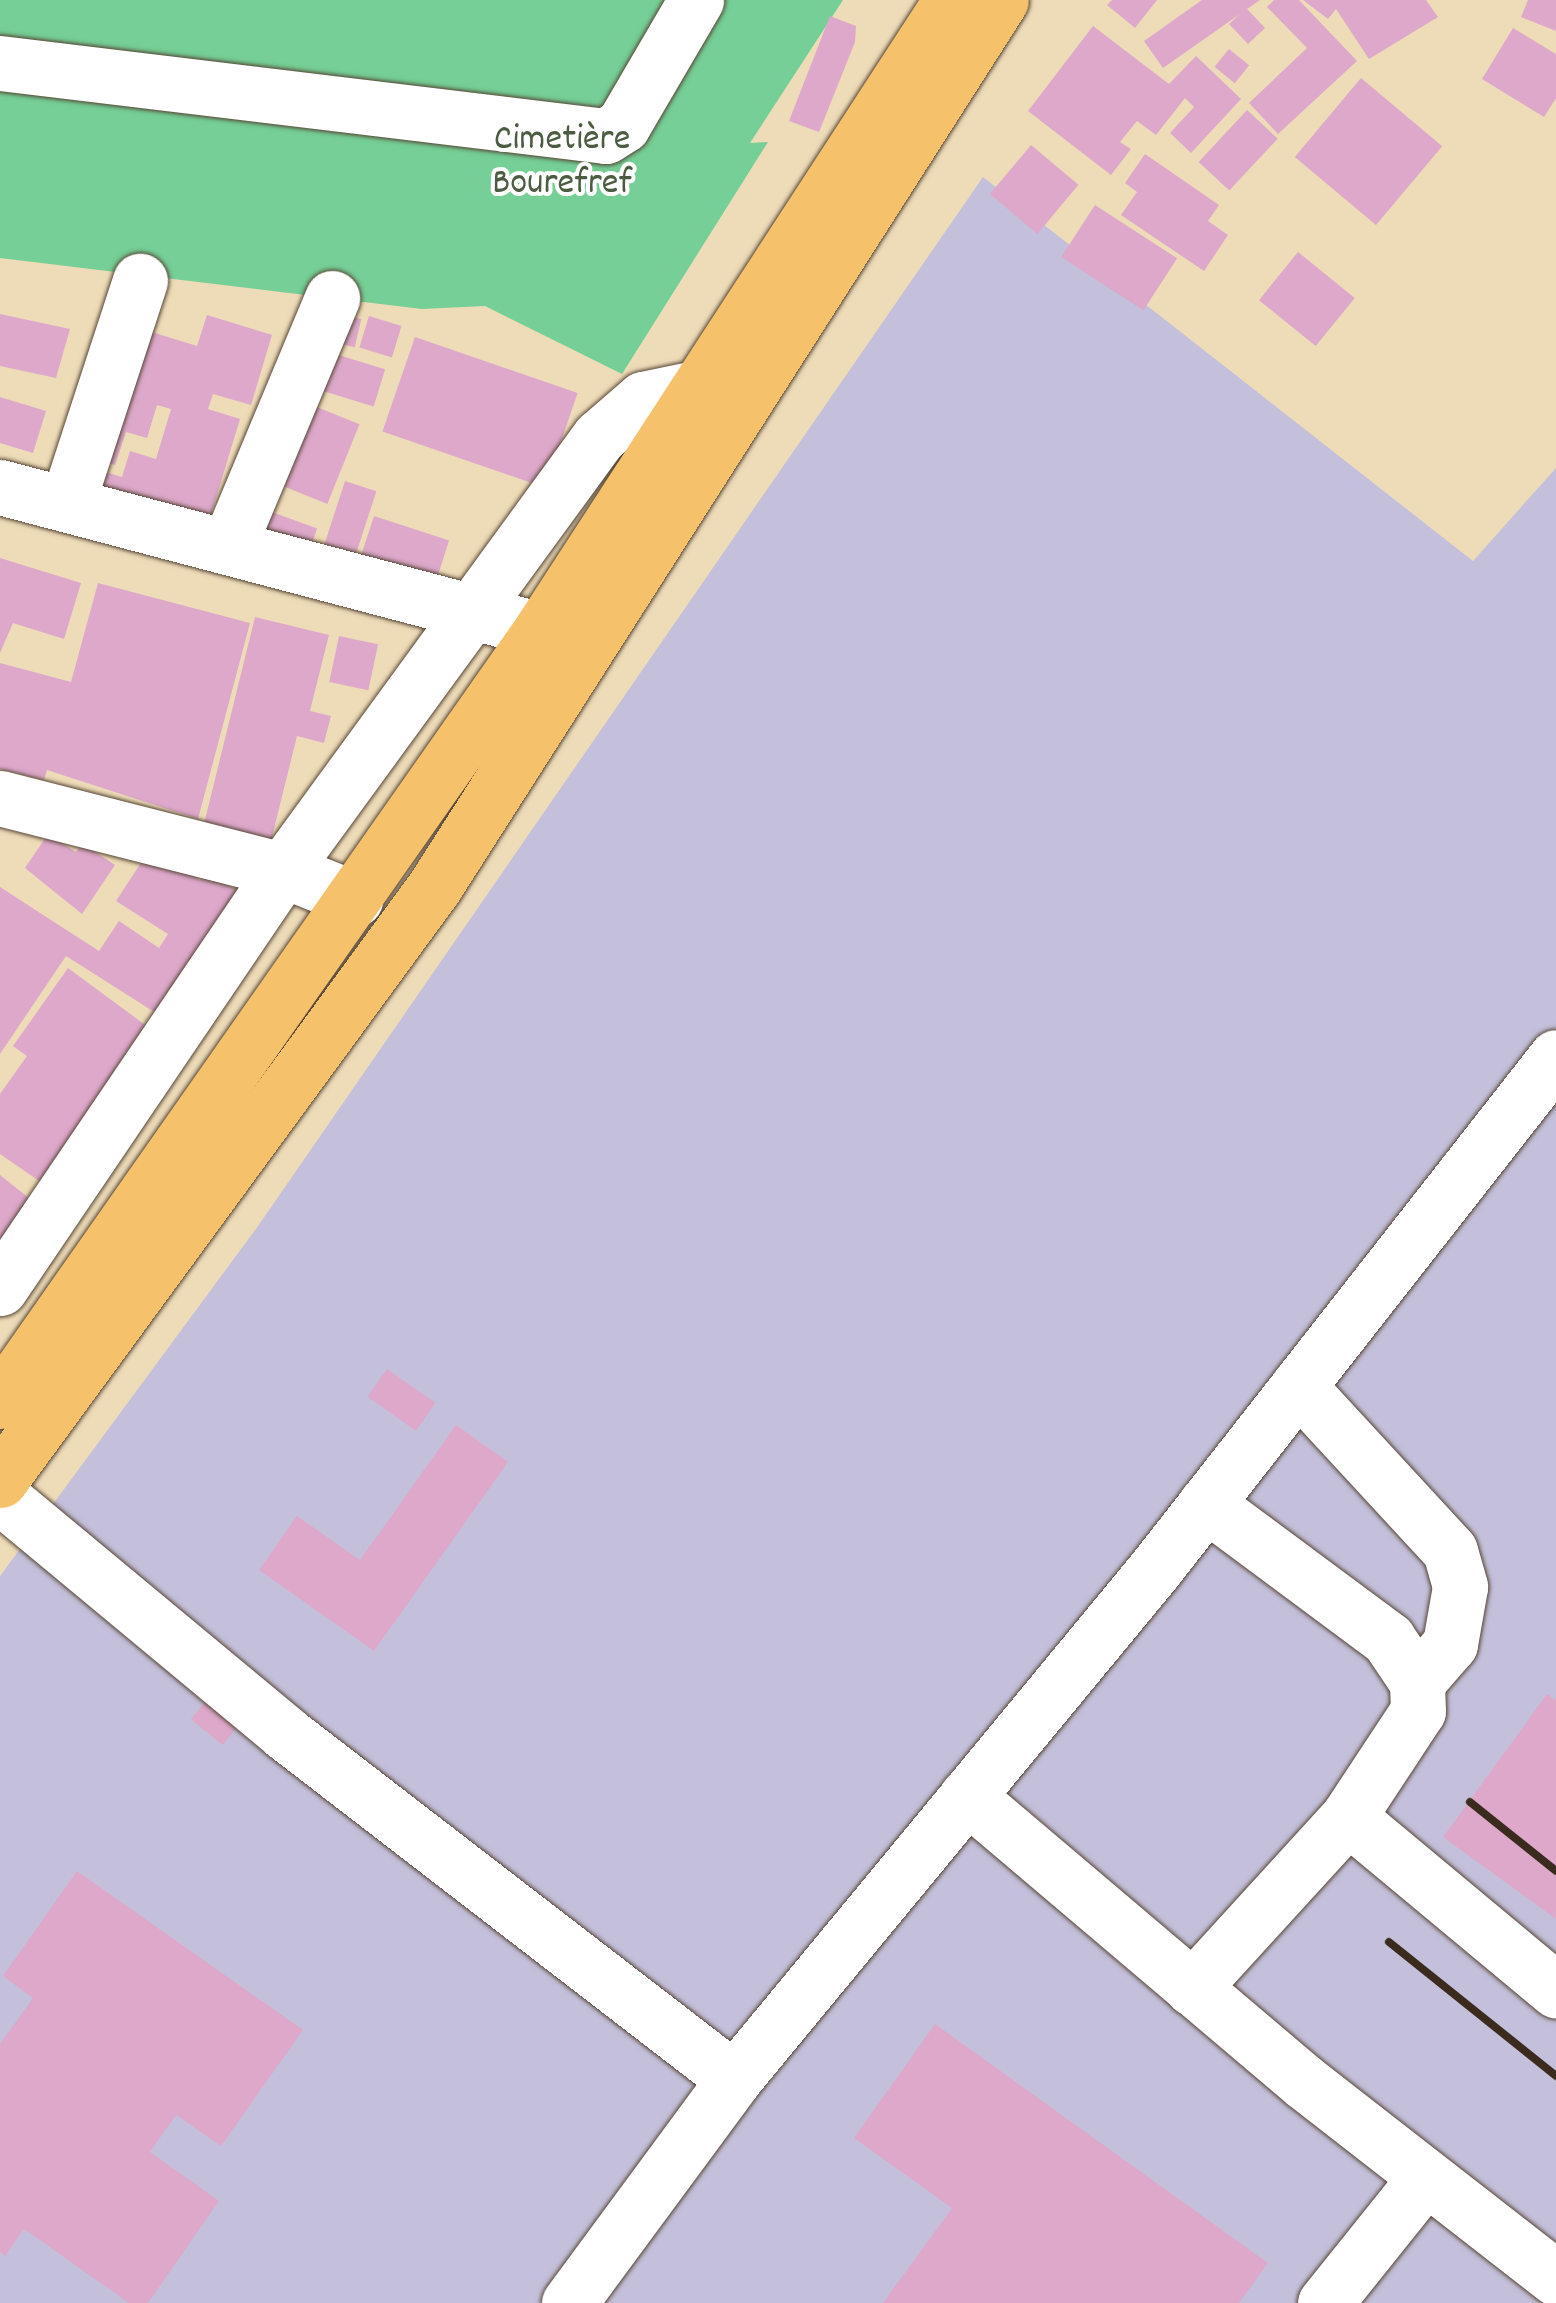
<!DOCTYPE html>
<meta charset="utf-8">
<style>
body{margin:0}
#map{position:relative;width:1556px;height:2303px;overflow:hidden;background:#eedcb9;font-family:Dekko,sans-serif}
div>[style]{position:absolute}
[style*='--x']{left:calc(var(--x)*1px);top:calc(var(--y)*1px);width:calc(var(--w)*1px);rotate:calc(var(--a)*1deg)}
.industrial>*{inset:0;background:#c4c0db}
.green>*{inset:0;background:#75cf96}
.building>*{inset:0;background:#dda8ca;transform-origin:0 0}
.roads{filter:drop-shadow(0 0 2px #564535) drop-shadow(0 0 2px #564535)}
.minor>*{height:55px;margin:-27.5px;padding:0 27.5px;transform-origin:27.5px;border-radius:27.5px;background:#fff}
.major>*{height:55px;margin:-27.5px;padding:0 27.5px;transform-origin:27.5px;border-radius:27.5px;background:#f6c16b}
.rail>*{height:8px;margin:-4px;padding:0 4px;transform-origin:4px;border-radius:4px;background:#3b2a1e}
span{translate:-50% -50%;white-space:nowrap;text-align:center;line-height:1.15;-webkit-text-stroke:8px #fff;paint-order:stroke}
.park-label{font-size:38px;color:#4c5c42}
</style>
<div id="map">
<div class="industrial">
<i style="clip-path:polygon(983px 177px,1473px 561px,1556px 468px,1556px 2303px,0 2303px,0 1576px,258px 1226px)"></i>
</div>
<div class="green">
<i style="clip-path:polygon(0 0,843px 0,750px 143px,768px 142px,622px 374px,485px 306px,422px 309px,0 258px)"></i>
</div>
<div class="building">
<i style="clip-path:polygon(1112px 0,1157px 0,1135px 28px,1107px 5px)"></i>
<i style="clip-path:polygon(1202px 0,1260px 0,1247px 9px,1265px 28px,1248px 44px,1229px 24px,1240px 14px,1163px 68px,1144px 41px)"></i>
<i style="clip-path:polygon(1274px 0,1299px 0,1357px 61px,1278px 134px,1249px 103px,1307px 48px,1267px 7px)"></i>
<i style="clip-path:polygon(1303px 0,1426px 0,1438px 17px,1369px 59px,1336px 9px,1328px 19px)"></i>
<i style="clip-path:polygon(1528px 0,1556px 0,1556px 31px,1521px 17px)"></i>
<i style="clip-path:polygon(830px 16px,856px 26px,855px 42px,819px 132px,789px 121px)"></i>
<i style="clip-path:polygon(1093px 26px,1169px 84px,1196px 56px,1241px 99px,1191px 153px,1170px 133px,1194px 107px,1185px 98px,1156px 135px,1137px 121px,1120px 142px,1131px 149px,1111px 175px,1028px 111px)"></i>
<i style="clip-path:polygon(1513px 28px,1556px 54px,1556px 98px,1544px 117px,1482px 79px)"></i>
<i style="left:1229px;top:49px;width:26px;height:23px;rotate:39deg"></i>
<i style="left:1361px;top:78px;width:106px;height:103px;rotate:40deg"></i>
<i style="left:1247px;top:110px;width:42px;height:71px;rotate:43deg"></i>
<i style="left:1031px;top:145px;width:62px;height:64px;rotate:40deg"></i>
<i style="clip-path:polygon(1145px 154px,1219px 205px,1208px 221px,1228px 235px,1204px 271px,1121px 215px,1137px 192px,1125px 183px)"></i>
<i style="left:1095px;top:205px;width:98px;height:62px;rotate:33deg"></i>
<i style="left:1298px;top:252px;width:73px;height:62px;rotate:39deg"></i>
<i style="left:335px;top:313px;width:27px;height:29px;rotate:13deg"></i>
<i style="clip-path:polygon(0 314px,70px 329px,56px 378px,0 366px)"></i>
<i style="clip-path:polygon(207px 315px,272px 335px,251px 405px,213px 394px,208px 409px,240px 419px,195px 567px,117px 544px,72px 462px,122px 477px,130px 451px,156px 459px,171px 409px,157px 405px,147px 438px,126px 432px,115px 465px,75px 453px,142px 329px,197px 346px)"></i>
<i style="left:369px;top:316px;width:34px;height:33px;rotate:17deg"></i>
<i style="left:415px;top:337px;width:172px;height:100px;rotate:19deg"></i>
<i style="left:322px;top:350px;width:66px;height:39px;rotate:17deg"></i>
<i style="clip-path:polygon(0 397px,46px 411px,33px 453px,0 443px)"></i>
<i style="left:302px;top:401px;width:62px;height:86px;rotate:22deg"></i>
<i style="left:345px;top:481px;width:33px;height:95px;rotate:18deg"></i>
<i style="left:258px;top:507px;width:63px;height:46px;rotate:20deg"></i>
<i style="left:374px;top:516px;width:79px;height:49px;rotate:18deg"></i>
<i style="clip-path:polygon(0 558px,81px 583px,64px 639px,13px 623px,0 653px)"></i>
<i style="clip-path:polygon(98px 583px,250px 623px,198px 819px,47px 770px,44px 780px,0 769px,0 663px,71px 682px)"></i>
<i style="clip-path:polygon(255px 617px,329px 635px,310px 711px,331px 716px,324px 743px,297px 736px,270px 845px,203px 828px)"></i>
<i style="left:339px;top:636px;width:40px;height:47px;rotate:12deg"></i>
<i style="clip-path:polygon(48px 834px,76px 852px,82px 843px,115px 865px,82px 914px,25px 868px)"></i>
<i style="clip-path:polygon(150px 849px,200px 880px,206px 871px,239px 892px,159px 1015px,66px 956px,0 1054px,0 887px,99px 951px,119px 921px,159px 948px,168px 934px,116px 901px)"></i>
<i style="clip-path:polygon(68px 968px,152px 1030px,42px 1183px,0 1154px,0 1094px,27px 1056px,13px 1046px)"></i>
<i style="clip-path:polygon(0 1175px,34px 1202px,0 1244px)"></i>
<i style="left:387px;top:1369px;width:59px;height:34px;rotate:35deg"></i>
<i style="clip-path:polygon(456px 1425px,508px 1462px,374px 1651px,259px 1570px,297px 1516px,360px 1560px)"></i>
<i style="left:221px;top:1682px;width:41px;height:48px;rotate:39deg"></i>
<i style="clip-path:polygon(1547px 1694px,1556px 1700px,1556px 1919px,1443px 1837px)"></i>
<i style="clip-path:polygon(77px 1871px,303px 2030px,221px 2146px,176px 2115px,150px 2152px,219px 2201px,148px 2303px,129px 2303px,24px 2229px,5px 2256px,0 2252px,0 2044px,33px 1998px,3px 1976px)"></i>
<i style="clip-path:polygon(935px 2024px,1268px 2263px,1239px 2303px,883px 2303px,952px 2208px,854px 2138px)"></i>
</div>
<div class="roads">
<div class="minor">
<i style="--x:0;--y:63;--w:610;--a:6.87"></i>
<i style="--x:606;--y:136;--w:20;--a:-33"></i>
<i style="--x:623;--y:125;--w:145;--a:-59.7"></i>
<i style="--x:0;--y:487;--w:560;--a:14.81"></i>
<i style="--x:67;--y:504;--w:235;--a:-71.9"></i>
<i style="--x:228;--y:547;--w:270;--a:-67.3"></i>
<i style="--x:0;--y:798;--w:292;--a:14.3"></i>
<i style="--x:283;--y:870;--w:78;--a:21.9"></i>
<i style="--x:0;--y:1288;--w:505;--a:-55.9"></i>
<i style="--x:283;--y:870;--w:536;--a:-53.88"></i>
<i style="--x:599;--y:437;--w:58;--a:-40.8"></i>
<i style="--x:643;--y:399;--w:54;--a:-11.7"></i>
<i style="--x:1298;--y:1386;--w:224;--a:47.3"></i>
<i style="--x:1450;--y:1551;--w:37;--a:74"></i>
<i style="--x:1460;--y:1587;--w:58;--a:100"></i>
<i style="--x:1450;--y:1644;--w:50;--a:131"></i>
<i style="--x:0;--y:1496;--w:371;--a:39.7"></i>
<i style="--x:285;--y:1733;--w:567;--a:37.62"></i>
<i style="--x:967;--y:1796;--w:441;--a:40.3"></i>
<i style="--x:1303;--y:2081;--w:321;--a:37.9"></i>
<i style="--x:1348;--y:1817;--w:271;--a:39.8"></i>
<i style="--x:1192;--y:1988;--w:231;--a:-47.6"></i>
<i style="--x:1348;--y:1817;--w:127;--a:-56.6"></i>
<i style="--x:1418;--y:1711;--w:29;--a:-92"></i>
<i style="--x:1417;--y:1682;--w:52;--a:-124"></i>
<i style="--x:1388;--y:1639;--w:227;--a:-143.4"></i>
<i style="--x:569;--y:2303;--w:278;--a:-53.6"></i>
<i style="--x:734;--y:2079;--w:661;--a:-50.46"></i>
<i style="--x:1155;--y:1569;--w:650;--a:-51.93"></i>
<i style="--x:1325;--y:2303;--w:161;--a:-51.3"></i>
</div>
<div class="major">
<i style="--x:0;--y:1401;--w:942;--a:-54.94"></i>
<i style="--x:541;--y:630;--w:752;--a:-56.94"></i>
<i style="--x:0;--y:1480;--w:736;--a:-53.78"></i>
<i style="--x:435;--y:886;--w:1051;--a:-57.43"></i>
</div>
</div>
<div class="rail">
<i style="--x:1470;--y:1802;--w:110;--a:38.7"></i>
<i style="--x:1389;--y:1942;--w:214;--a:38.7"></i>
</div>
<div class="park-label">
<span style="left:562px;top:163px">Cimetière<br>Bourefref</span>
</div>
</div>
